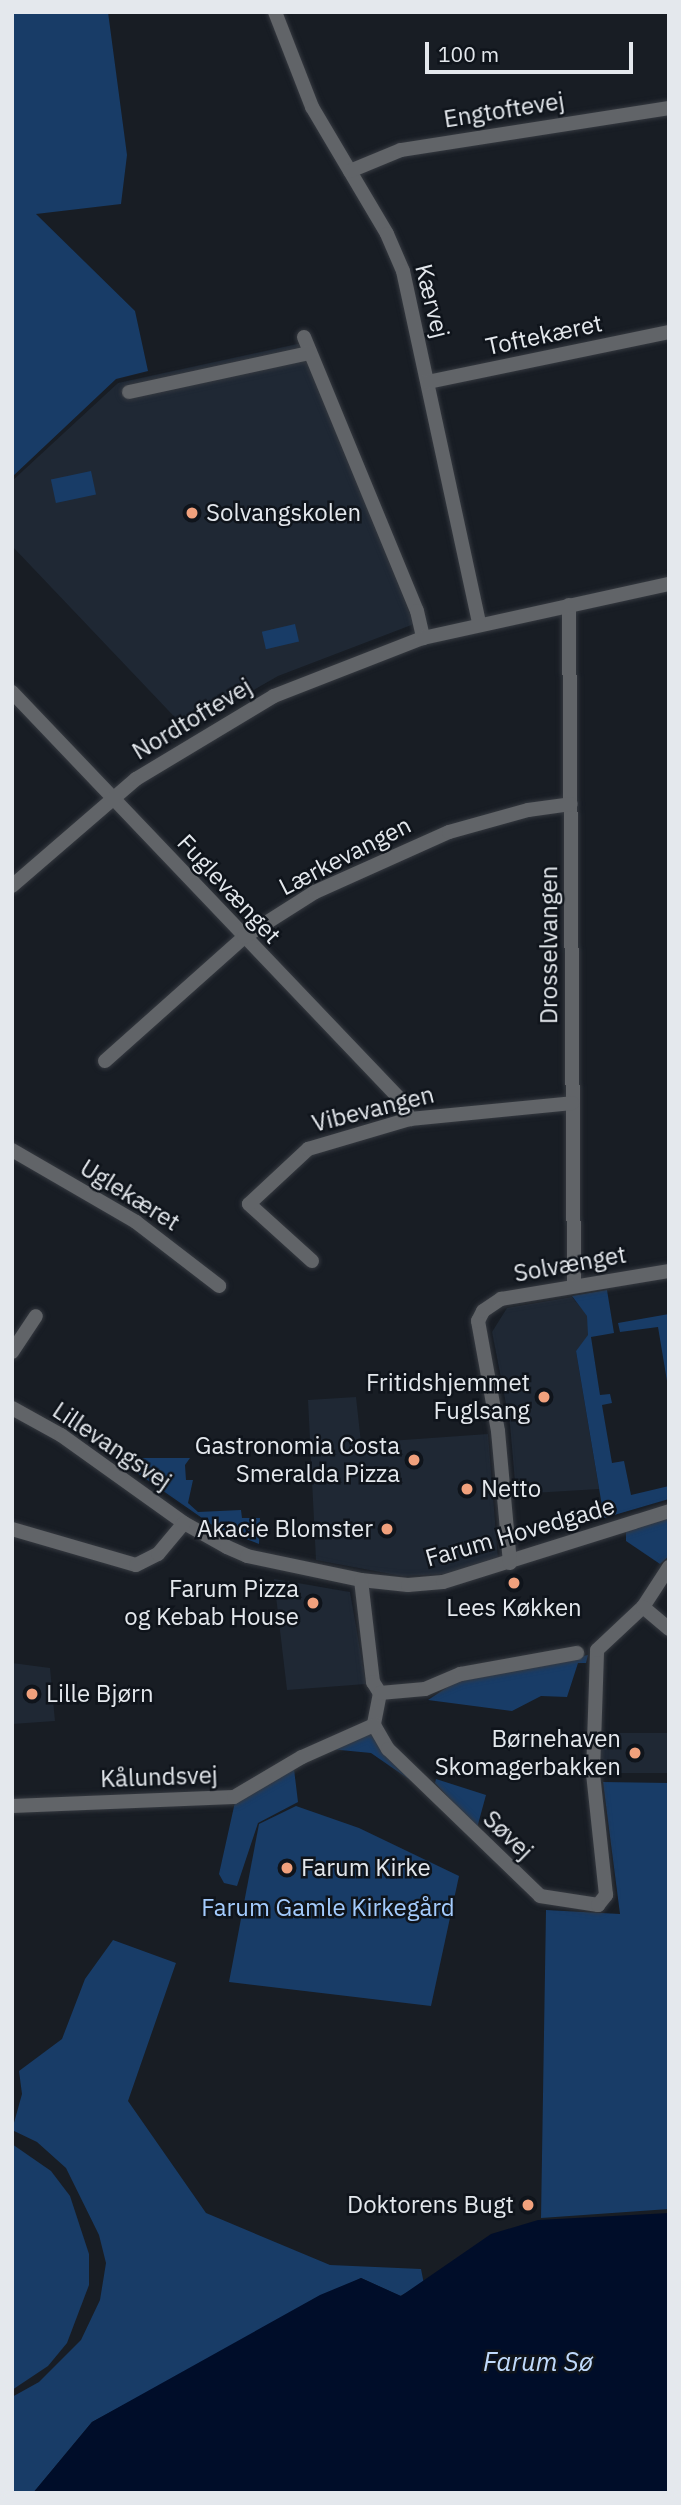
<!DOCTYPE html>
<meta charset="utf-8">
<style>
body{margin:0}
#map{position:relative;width:681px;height:2505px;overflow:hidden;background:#181d24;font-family:"IBM Plex Sans",sans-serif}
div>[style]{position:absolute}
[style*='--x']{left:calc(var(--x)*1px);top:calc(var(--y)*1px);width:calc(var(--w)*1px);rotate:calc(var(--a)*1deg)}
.built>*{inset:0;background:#1f2834;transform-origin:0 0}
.green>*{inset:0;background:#183c67;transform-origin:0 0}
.water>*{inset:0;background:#000d29}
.roads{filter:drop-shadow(0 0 2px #353940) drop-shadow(0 0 2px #353940)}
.minor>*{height:14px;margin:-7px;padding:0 7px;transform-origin:7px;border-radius:7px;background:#616468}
.dots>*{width:19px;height:19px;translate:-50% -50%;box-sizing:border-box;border:4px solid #0f141b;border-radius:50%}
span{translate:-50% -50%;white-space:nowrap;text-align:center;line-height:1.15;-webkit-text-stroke:5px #0f141b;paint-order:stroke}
.street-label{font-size:24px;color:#e4e8ed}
.poi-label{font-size:24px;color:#e4e8ed}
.left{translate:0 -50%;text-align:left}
.right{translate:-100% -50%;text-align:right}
.park-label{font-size:24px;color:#a4ccfe}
.water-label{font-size:26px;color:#c0dafc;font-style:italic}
.frame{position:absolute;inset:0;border:14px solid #e4e8ed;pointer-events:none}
.scale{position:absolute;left:425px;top:42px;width:208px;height:32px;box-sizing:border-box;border:4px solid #e4e8ed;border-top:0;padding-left:9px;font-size:21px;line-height:24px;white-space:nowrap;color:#e4e8ed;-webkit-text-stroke:5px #0f141b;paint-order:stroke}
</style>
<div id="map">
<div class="built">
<i style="clip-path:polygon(302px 343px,414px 624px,278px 676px,186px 729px,12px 546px,12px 481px,118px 383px)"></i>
<i style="clip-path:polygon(572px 1297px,588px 1316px,588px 1336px,576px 1351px,599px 1489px,516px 1494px,510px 1424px,492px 1332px,507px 1308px)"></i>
<i style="clip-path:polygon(356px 1397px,361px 1443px,488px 1434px,498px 1559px,444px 1574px,402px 1576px,316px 1560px,308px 1400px)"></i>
<i style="clip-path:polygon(274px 1579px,350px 1592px,366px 1684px,287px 1690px)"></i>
<i style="clip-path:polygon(12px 1663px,50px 1668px,55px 1721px,12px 1724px)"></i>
<i style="left:600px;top:1733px;width:69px;height:40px"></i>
</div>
<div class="green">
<i style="clip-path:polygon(12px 12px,108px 12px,127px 155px,121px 204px,36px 214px,135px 311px,148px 371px,116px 379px,12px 477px)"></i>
<i style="left:91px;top:471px;width:24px;height:41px;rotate:78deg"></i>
<i style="left:295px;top:624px;width:18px;height:34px;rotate:77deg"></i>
<i style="clip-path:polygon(607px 1290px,614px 1333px,591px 1337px,600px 1395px,610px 1394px,612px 1403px,602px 1405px,612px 1463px,624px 1461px,631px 1495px,669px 1486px,669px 1499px,604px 1518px,576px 1351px,588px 1335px,587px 1316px,572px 1296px)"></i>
<i style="clip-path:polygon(669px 1314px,669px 1393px,658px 1327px,620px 1332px,618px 1323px)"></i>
<i style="clip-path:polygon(141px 1458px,190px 1458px,185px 1465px,186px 1480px,193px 1480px,188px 1503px,198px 1512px,241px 1510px,242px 1518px,260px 1518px,259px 1544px,215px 1527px,133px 1470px)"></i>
<i style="clip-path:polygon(669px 1518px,669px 1556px,660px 1564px,626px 1541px,626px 1531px)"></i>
<i style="clip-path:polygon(588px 1655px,586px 1663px,578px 1663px,567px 1697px,541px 1696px,512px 1711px,428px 1700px,455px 1682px)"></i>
<i style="clip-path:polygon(373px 1733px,413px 1782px,371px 1753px,330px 1749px)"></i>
<i style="clip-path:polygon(294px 1769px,298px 1802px,258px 1823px,237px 1886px,224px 1883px,219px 1874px,235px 1802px)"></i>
<i style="clip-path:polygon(436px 1779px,486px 1795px,477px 1828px,435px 1783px)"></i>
<i style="clip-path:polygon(603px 1782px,669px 1783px,669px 2209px,541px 2218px,546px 1910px,620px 1914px)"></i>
<i style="clip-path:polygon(296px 1806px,359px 1828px,459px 1876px,431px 2006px,229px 1982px,259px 1824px)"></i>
<i style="clip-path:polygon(113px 1940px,176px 1963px,128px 2101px,206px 2213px,330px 2265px,421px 2269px,424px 2284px,400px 2296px,361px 2278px,92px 2422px,33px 2493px,12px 2493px,12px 2397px,39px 2382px,81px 2340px,100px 2300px,106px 2263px,99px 2235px,66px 2168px,37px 2142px,12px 2130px,22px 2094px,19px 2071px,62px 2039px,85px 1979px)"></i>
<i style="clip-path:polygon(12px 2144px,51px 2171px,70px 2196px,89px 2254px,89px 2285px,67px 2343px,48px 2366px,12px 2390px)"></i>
</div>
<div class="water">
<i style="clip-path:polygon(669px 2213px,669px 2493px,33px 2493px,92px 2422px,320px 2295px,361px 2278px,401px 2296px,491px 2234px,538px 2220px)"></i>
</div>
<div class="roads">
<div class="minor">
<i style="--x:275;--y:12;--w:102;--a:68.7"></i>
<i style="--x:312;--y:107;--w:147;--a:59.4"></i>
<i style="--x:387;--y:234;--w:40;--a:66.6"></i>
<i style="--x:403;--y:271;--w:361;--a:77.8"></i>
<i style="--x:350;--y:171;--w:55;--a:-22.4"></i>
<i style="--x:401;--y:150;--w:271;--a:-8.9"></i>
<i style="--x:304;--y:337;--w:296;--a:67.6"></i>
<i style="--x:417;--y:611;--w:28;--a:77"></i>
<i style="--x:428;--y:382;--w:246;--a:-11.7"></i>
<i style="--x:129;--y:392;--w:185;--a:-12.2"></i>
<i style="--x:569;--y:605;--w:681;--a:89.58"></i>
<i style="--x:12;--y:692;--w:561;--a:46.37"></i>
<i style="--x:399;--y:1098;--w:24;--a:62"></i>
<i style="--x:12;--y:886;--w:164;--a:-40.8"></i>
<i style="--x:136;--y:779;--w:161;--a:-31"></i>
<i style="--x:274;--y:696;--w:160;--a:-21.3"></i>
<i style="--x:423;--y:638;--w:252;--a:-12.4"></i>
<i style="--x:105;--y:1061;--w:186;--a:-41.7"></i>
<i style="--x:244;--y:937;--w:84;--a:-32.4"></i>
<i style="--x:315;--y:892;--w:147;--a:-24.1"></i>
<i style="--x:449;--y:832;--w:82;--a:-15.6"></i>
<i style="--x:528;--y:810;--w:43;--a:-7.9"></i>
<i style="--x:12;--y:1150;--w:143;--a:30.1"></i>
<i style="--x:136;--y:1222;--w:105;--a:37.6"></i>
<i style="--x:312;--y:1261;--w:85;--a:-137.9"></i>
<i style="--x:249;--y:1204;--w:81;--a:-43"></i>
<i style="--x:308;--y:1149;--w:106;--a:-16.4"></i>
<i style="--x:410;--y:1119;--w:163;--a:-5.6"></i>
<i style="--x:12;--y:1352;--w:43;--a:-56.3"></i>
<i style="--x:12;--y:1408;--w:56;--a:28.9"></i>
<i style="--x:61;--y:1435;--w:151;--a:35.6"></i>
<i style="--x:184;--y:1523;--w:49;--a:29.2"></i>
<i style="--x:227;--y:1547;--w:22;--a:24"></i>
<i style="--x:247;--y:1556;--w:116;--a:11.9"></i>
<i style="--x:361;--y:1580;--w:47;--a:6.1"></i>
<i style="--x:408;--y:1585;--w:35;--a:-5"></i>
<i style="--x:443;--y:1582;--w:237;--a:-17.4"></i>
<i style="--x:12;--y:1529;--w:129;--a:16.2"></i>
<i style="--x:136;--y:1565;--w:25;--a:-27"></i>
<i style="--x:158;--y:1554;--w:40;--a:-50"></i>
<i style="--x:510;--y:1563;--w:133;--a:-95.2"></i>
<i style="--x:498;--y:1431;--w:112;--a:-100.3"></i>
<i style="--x:478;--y:1321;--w:11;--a:-63"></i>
<i style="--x:483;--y:1311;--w:22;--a:-34"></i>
<i style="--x:501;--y:1299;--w:170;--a:-9.5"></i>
<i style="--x:361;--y:1580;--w:103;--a:83.3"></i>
<i style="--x:373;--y:1682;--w:13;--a:58"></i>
<i style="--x:380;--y:1693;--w:33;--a:101"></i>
<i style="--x:374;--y:1725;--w:28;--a:60"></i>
<i style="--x:388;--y:1749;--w:211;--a:44"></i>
<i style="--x:540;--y:1896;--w:59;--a:8.8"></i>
<i style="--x:598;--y:1905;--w:13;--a:-51"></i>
<i style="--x:606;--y:1895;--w:123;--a:-96.1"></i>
<i style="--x:593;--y:1773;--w:123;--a:-88.1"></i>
<i style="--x:597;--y:1650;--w:63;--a:-43.1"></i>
<i style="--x:643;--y:1607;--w:48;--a:-57"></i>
<i style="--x:643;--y:1607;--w:34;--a:40"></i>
<i style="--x:380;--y:1693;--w:45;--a:-5.1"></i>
<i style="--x:425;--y:1689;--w:39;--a:-23"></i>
<i style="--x:461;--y:1674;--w:118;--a:-10.3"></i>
<i style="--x:12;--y:1806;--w:222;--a:-2.3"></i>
<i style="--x:234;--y:1797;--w:79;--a:-30.5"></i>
<i style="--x:302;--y:1757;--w:79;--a:-24"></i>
</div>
</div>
<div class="dots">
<i style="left:192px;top:513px;background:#f1a17d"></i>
<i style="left:544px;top:1397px;background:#f1a17d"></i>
<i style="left:414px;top:1460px;background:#f1a17d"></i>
<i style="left:467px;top:1489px;background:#f1a17d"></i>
<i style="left:387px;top:1529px;background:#f1a17d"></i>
<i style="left:514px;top:1583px;background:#f1a17d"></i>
<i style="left:313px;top:1603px;background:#f1a17d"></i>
<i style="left:32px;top:1694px;background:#f1a17d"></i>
<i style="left:635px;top:1753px;background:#f1a17d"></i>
<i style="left:287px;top:1868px;background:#f1a17d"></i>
<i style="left:528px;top:2205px;background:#f1a17d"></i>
</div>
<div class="street-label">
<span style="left:504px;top:110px;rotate:-9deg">Engtoftevej</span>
<span style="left:432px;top:301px;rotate:76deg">Kærvej</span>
<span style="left:544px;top:335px;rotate:-12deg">Toftekæret</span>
<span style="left:192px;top:719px;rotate:-31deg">Nordtoftevej</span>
<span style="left:345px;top:856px;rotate:-27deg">Lærkevangen</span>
<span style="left:229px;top:889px;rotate:47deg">Fuglevænget</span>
<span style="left:549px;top:945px;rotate:-90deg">Drosselvangen</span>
<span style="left:373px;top:1109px;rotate:-14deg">Vibevangen</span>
<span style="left:130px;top:1195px;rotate:32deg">Uglekæret</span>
<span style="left:570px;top:1264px;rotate:-10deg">Solvænget</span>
<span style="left:112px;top:1446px;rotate:34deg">Lillevangsvej</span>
<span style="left:520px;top:1532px;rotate:-16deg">Farum Hovedgade</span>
<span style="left:159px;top:1777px;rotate:-2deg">Kålundsvej</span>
<span style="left:508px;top:1835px;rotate:44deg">Søvej</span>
</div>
<div class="poi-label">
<span class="left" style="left:206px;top:513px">Solvangskolen</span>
<span class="right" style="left:530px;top:1397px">Fritidshjemmet<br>Fuglsang</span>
<span class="right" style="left:400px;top:1460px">Gastronomia Costa<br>Smeralda Pizza</span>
<span class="left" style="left:481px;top:1489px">Netto</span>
<span class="right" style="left:373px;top:1529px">Akacie Blomster</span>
<span class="right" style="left:299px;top:1603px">Farum Pizza<br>og Kebab House</span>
<span style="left:514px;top:1608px">Lees Køkken</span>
<span class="left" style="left:46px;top:1694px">Lille Bjørn</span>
<span class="right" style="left:621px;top:1753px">Børnehaven<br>Skomagerbakken</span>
<span class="left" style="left:301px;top:1868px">Farum Kirke</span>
<span class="right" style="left:514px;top:2205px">Doktorens Bugt</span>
</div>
<div class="park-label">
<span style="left:328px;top:1908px">Farum Gamle Kirkegård</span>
</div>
<div class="water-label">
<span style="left:538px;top:2362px">Farum Sø</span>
</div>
<div class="frame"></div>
<div class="scale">100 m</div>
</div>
